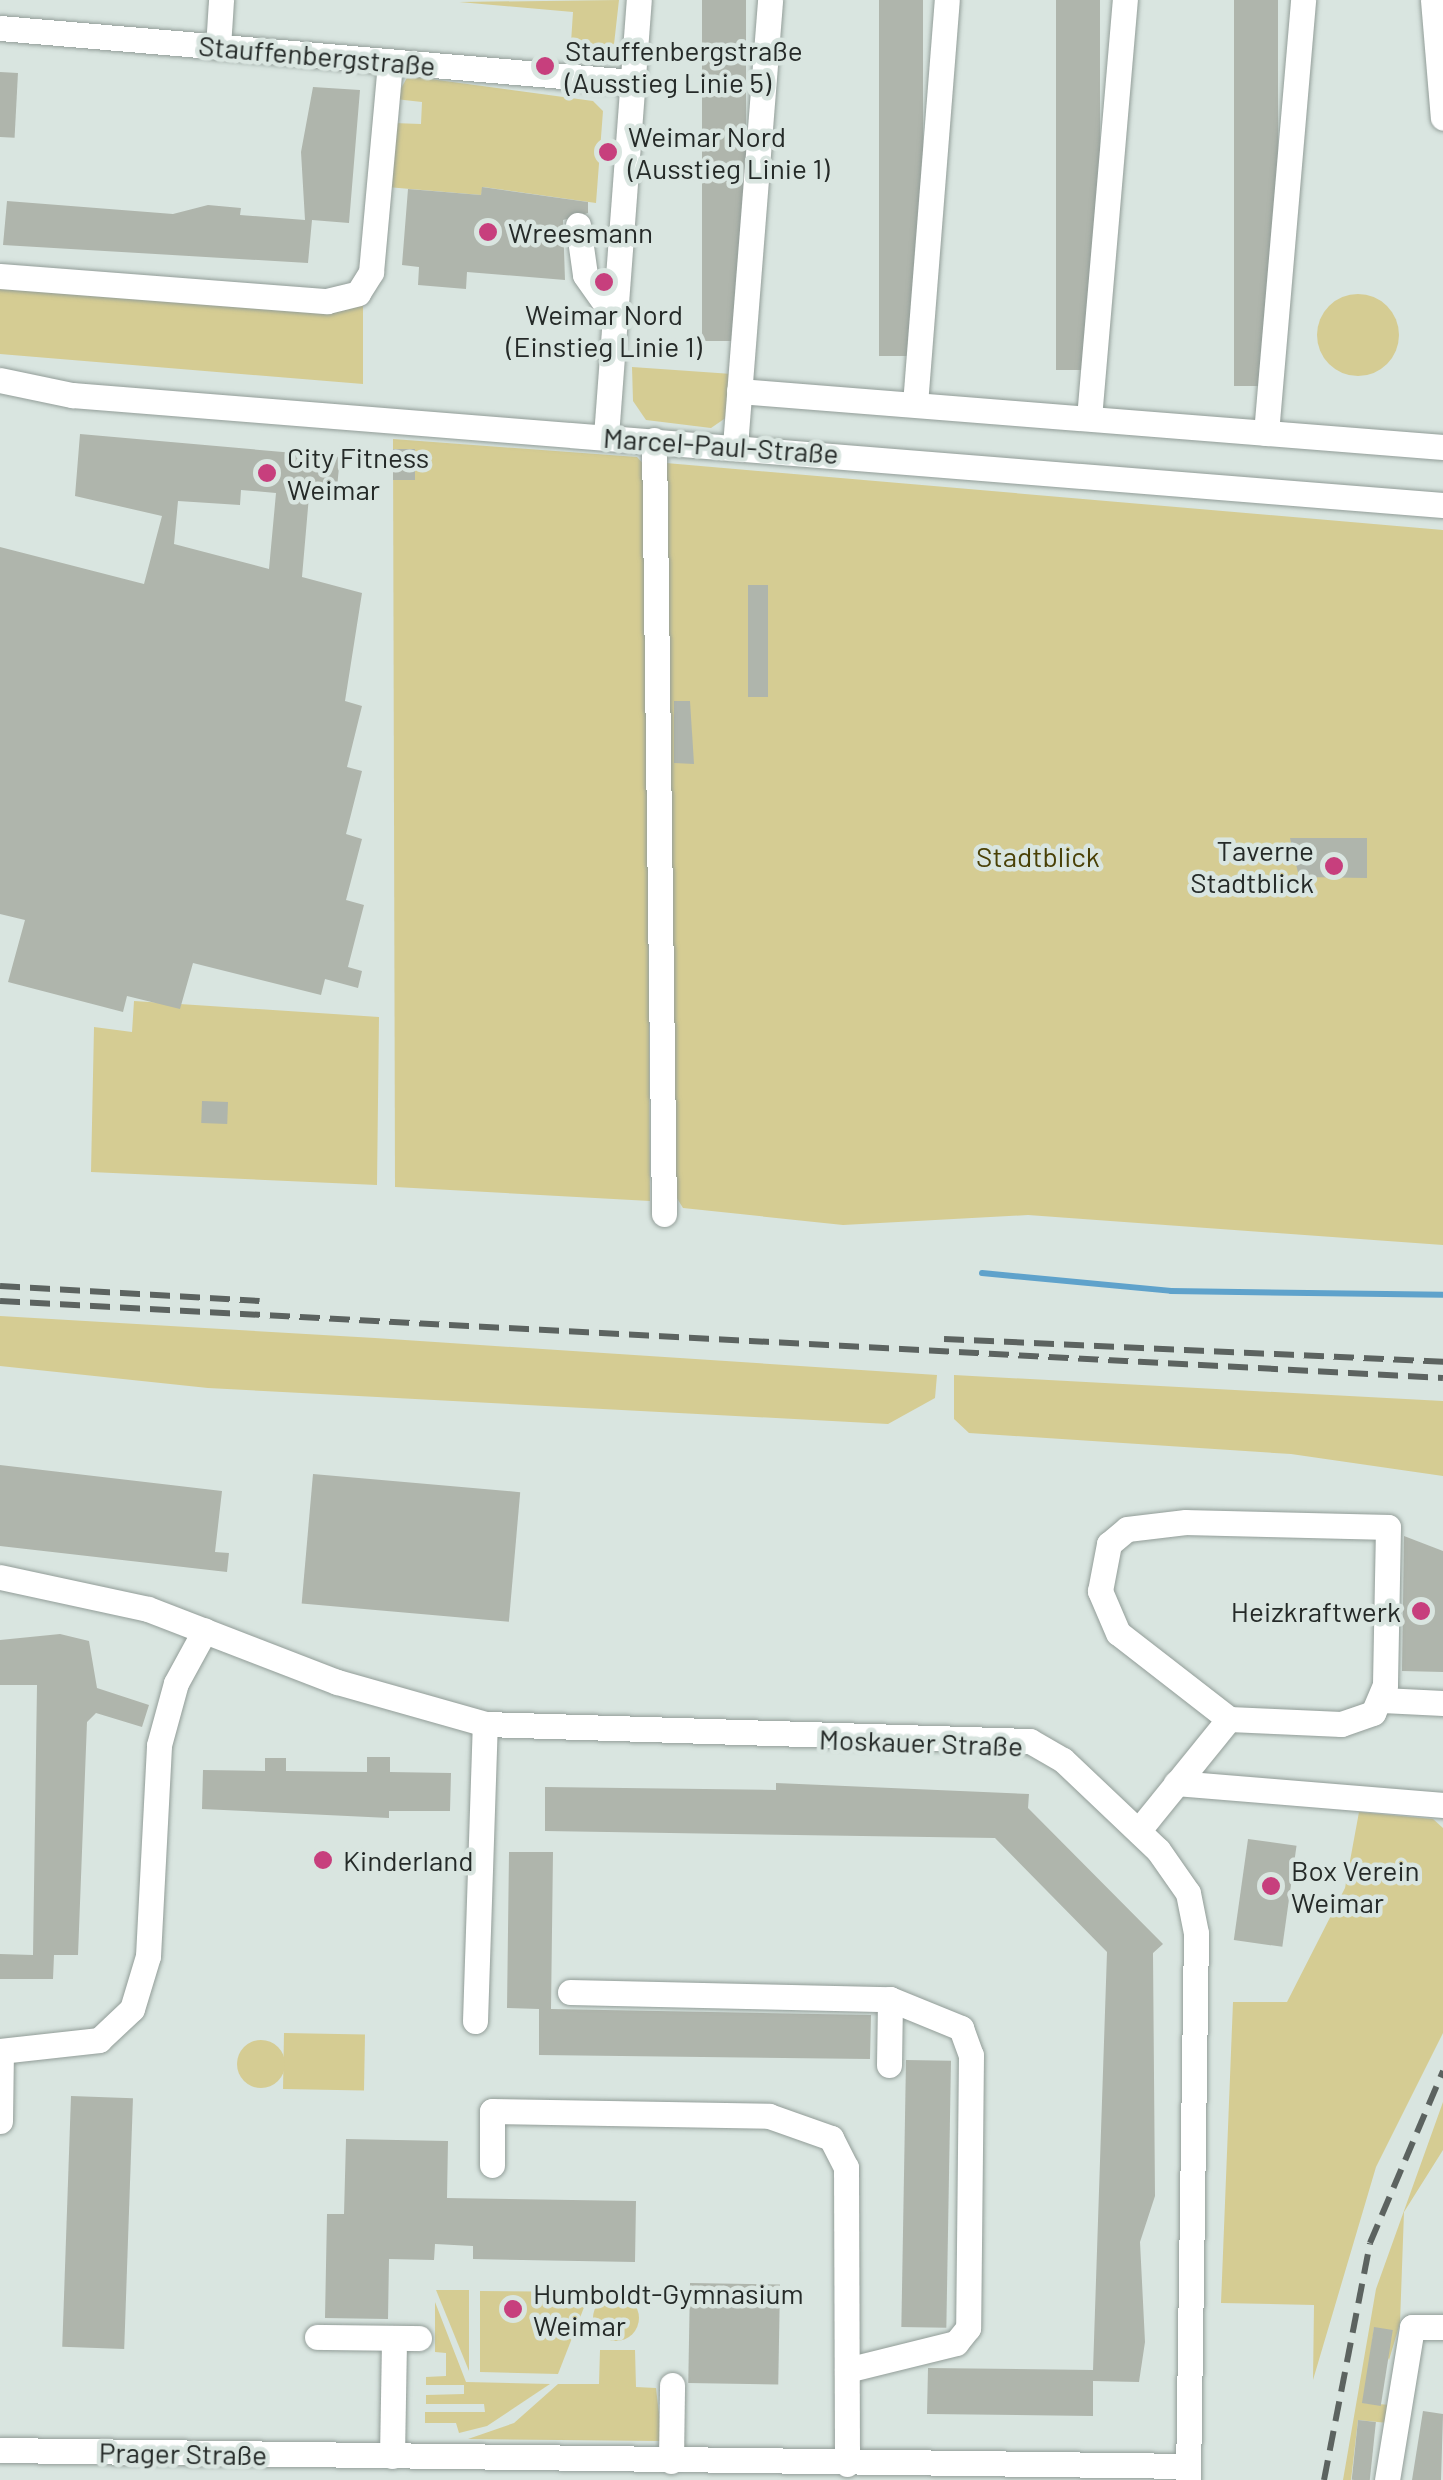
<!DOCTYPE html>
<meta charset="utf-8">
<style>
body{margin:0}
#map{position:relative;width:1443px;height:2480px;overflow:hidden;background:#d9e5e0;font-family:Barlow,sans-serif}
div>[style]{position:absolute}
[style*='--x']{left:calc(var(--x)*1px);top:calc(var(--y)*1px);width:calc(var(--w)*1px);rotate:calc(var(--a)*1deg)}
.green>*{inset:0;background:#d5cc93;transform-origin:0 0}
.round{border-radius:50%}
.stream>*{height:6px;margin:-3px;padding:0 3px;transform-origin:3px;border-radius:3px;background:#5fa2cb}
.building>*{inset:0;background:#afb5ac;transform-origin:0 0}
.roads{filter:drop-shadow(0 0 2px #929d98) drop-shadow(0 0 2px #929d98)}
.minor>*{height:25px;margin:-12.5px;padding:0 12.5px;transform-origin:12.5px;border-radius:12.5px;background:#fff}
.rail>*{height:6px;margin-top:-3px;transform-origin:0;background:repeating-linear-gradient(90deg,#5c6360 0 20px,transparent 0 30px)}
.dots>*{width:28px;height:28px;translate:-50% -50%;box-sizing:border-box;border:5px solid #d9e5e0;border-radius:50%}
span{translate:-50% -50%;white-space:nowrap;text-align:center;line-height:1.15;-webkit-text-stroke:9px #d9e5e0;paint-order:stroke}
.poi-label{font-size:28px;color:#252a28}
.left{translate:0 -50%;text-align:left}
.right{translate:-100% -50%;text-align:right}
.street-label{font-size:28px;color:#252a28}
.park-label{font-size:28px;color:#494006}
</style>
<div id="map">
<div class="green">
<i style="clip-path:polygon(619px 0,612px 62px,570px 58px,573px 12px,459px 2px)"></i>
<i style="clip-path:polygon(408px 76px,593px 101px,603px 111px,596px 203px,483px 187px,481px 195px,387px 187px,393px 123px,421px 124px,422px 102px,395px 99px)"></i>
<i style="clip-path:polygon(0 284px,328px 311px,363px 302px,363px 384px,0 354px)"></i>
<i class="round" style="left:1317px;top:294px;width:82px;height:82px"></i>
<i style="clip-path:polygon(632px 367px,732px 374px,727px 417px,711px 428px,646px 420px,633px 401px)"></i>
<i style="clip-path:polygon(393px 439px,637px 457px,646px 467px,650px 1201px,395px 1187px)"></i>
<i style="clip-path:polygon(666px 463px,1443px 530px,1443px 1245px,1028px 1215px,843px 1225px,683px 1208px,672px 1190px)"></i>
<i style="clip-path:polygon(134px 1001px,379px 1017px,377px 1185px,91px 1172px,94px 1027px,132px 1032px)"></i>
<i style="clip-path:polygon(0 1316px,375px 1338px,937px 1375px,935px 1398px,888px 1424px,208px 1388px,0 1366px)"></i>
<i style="clip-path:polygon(954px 1375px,1443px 1401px,1443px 1476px,1291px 1454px,969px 1433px,954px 1419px)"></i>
<i style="clip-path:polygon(1359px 1812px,1433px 1819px,1443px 1828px,1443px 2033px,1376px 2167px,1313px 2380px,1314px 2305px,1221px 2303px,1233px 2002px,1287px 2002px,1345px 1888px)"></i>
<i style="left:284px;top:2033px;width:81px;height:56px;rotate:1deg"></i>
<i class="round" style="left:237px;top:2040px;width:48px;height:48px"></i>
<i style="clip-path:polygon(1443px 2102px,1443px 2150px,1404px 2212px,1400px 2323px,1389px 2360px,1374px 2328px,1364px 2403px,1391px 2405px,1388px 2423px,1358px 2420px,1351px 2480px,1343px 2480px,1376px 2289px)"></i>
<i style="clip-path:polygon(436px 2290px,469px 2290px,469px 2371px)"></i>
<i style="clip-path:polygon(480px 2291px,590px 2292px,558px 2374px,480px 2372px)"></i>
<i class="round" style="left:593px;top:2295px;width:46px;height:46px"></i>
<i style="clip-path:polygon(435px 2302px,466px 2382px,550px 2384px,487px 2426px,459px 2433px,456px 2423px,425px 2423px,425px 2412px,485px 2412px,484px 2404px,426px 2404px,426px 2395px,464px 2394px,464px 2385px,426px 2385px,426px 2377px,446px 2376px,446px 2353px,435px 2352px)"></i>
<i style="clip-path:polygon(600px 2350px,635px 2350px,636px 2387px,656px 2388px,662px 2441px,468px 2439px,514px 2423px,558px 2384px,599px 2384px)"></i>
</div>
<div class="stream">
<i style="--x:982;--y:1273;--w:190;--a:5.4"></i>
<i style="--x:1171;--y:1291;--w:272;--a:0.8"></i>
</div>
<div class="building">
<i style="left:702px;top:0;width:44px;height:341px"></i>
<i style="left:879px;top:0;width:44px;height:356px"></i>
<i style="left:1056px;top:0;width:44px;height:370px"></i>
<i style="left:1234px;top:0;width:44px;height:386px"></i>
<i style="left:0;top:72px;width:18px;height:65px;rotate:3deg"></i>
<i style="clip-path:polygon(313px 87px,360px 90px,349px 223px,312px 220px,308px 263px,3px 245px,7px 201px,173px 214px,208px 205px,241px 208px,240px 215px,305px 220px,301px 152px)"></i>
<i style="clip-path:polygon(482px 187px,588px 202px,588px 213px,563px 220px,565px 280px,467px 272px,466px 289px,418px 285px,419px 267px,402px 265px,408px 189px,481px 195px)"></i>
<i style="clip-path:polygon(evenodd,80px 434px,340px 457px,336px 498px,309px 496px,302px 577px,362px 593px,345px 701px,362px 706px,347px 767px,362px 771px,346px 834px,362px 839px,346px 900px,364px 905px,348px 967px,362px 971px,358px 988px,325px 979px,321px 995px,193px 963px,180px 1009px,127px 996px,123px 1012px,8px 982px,25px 920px,0 914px,0 547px,144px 584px,162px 516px,75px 496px,80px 434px,241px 490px,276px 493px,269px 569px,174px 544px,178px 501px,240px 505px,241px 490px)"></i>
<i style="left:393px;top:449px;width:22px;height:31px"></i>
<i style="left:748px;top:585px;width:20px;height:112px"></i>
<i style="clip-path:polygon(674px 701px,690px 701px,694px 764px,674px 763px)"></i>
<i style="clip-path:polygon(1290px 838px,1367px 838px,1367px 878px,1299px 877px)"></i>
<i style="left:202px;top:1101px;width:26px;height:22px;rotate:2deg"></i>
<i style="clip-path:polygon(0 1465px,222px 1491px,215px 1552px,229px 1553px,227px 1572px,0 1546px)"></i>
<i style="left:313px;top:1474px;width:208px;height:130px;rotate:5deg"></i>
<i style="clip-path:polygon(1404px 1536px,1443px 1551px,1443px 1672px,1402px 1671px)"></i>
<i style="clip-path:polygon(60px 1634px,89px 1641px,97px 1688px,149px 1705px,142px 1727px,96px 1713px,87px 1722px,78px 1955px,54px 1955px,53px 1979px,0 1979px,0 1954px,33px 1955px,37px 1685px,0 1685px,0 1640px)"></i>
<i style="clip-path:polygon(367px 1757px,390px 1757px,390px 1772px,451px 1773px,450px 1811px,389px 1811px,389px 1818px,202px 1809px,203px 1770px,265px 1771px,265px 1758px,286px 1758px,286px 1771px,367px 1772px)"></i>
<i style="clip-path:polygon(776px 1783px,1029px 1794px,1028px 1808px,1163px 1944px,1153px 1953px,1155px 2196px,1140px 2242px,1145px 2342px,1139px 2382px,1093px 2381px,1093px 2416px,927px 2414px,928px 2368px,1093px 2370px,1107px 1952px,995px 1838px,545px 1831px,545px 1787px,776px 1790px)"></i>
<i style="left:1248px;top:1839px;width:49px;height:102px;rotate:8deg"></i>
<i style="clip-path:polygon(509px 1852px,553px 1852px,551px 2009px,871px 2015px,870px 2059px,539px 2055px,539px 2009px,507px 2008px)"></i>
<i style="left:906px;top:2060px;width:45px;height:267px;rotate:1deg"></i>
<i style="left:71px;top:2096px;width:62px;height:251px;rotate:2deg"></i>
<i style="clip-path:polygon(346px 2139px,448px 2141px,447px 2198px,636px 2201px,635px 2262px,473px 2259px,473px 2246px,435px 2244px,434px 2260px,389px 2259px,388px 2319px,325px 2318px,327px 2214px,344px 2214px)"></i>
<i style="left:690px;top:2283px;width:90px;height:100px;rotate:1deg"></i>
<i style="left:1374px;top:2327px;width:19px;height:77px;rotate:9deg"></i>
<i style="clip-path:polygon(1423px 2411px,1443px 2414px,1441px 2480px,1412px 2480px)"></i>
<i style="left:1358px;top:2420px;width:18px;height:60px;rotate:6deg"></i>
</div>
<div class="roads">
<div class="minor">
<i style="--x:1433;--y:0;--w:118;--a:85.2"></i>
<i style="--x:0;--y:28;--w:635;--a:4.88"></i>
<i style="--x:218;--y:47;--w:47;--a:-86.3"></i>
<i style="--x:578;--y:225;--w:50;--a:82"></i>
<i style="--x:585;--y:275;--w:54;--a:54.8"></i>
<i style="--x:0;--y:276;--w:328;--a:4.4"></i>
<i style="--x:327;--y:301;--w:32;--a:-14"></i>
<i style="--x:358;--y:293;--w:25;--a:-58"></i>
<i style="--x:371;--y:272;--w:211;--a:-84.8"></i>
<i style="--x:0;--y:380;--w:74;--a:11.8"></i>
<i style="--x:72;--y:395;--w:1375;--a:4.59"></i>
<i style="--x:739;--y:391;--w:706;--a:4.55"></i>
<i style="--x:915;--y:404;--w:405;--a:-85.5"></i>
<i style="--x:1089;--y:418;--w:420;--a:-85.1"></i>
<i style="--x:1266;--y:433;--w:435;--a:-85.1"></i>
<i style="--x:606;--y:436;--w:437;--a:-85.7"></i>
<i style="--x:654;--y:440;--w:774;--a:89.26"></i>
<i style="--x:735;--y:446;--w:447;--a:-85.5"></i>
<i style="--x:1186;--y:1522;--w:202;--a:1.4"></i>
<i style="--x:1388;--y:1527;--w:158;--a:91.1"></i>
<i style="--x:1385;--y:1685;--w:30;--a:113"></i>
<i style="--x:1373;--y:1713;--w:34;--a:161"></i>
<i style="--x:1341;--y:1724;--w:112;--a:-177.4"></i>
<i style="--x:1229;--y:1719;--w:140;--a:-142.2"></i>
<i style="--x:1118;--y:1633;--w:46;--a:-113.2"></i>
<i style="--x:1100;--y:1591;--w:48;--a:-79.2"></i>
<i style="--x:1109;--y:1544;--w:23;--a:-40"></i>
<i style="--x:1127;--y:1529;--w:59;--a:-6.8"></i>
<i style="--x:0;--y:1577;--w:151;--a:12.2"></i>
<i style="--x:148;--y:1609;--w:203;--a:21.1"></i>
<i style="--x:337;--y:1682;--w:154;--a:15.8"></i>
<i style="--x:485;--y:1724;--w:545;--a:1.79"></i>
<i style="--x:1030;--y:1741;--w:38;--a:30"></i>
<i style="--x:1063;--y:1760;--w:131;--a:43.5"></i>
<i style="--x:1158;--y:1850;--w:52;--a:55.1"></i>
<i style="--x:1188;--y:1893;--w:41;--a:78.7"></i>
<i style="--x:1196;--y:1933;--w:547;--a:90.84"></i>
<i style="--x:1382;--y:1700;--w:61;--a:2.8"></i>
<i style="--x:1176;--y:1783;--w:268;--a:4.7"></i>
<i style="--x:1139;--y:1830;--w:143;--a:-51"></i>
<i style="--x:570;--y:1992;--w:320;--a:1.3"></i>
<i style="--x:890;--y:1999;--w:77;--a:22.2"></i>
<i style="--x:961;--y:2028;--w:29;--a:70"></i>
<i style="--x:971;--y:2055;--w:273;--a:90.6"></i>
<i style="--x:968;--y:2328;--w:19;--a:129"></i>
<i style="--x:956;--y:2343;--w:112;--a:166.1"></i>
<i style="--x:475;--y:2021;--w:297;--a:-88.1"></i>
<i style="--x:0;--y:2051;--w:100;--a:-6.3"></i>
<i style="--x:99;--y:2040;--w:45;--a:-43.2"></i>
<i style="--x:132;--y:2009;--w:55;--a:-73.2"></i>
<i style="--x:148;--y:1956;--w:211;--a:-87"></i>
<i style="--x:159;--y:1745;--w:64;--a:-74.7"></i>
<i style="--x:176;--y:1683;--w:60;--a:-61.3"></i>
<i style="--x:889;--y:2065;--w:66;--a:-89.1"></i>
<i style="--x:0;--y:2121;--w:70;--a:-89.2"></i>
<i style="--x:492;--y:2165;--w:54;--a:-90"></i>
<i style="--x:492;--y:2111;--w:277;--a:1"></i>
<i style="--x:769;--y:2116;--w:66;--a:19.5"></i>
<i style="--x:831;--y:2138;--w:33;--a:63"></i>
<i style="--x:846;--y:2167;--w:297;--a:89.8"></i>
<i style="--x:317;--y:2337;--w:102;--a:0.6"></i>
<i style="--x:0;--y:2450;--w:1188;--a:0.77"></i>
<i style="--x:392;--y:2456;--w:118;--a:-89"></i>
<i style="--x:671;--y:2461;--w:76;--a:-89.2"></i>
<i style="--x:1387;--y:2480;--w:155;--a:-80.7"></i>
<i style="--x:1412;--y:2327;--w:31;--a:0"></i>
</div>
</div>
<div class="rail">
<i style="--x:0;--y:1286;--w:260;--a:3.3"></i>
<i style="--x:0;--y:1301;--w:1445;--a:3.05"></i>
<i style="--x:944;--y:1339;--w:500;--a:2.6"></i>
<i style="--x:1324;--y:2480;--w:241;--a:-79"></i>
<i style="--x:1370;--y:2243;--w:187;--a:-67"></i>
</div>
<div class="dots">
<i style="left:545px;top:66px;background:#c73f7d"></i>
<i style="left:608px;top:152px;background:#c73f7d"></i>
<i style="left:488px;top:232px;background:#c73f7d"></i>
<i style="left:604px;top:282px;background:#c73f7d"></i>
<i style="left:267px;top:473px;background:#c73f7d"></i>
<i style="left:1334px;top:866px;background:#c73f7d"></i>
<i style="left:1421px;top:1611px;background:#c73f7d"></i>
<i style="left:323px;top:1860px;background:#c73f7d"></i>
<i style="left:1271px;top:1886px;background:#c73f7d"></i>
<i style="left:513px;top:2309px;background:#c73f7d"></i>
</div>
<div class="poi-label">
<span class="left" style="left:565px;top:66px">Stauffenbergstraße<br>(Ausstieg Linie 5)</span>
<span class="left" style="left:628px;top:152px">Weimar Nord<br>(Ausstieg Linie 1)</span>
<span class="left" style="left:508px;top:232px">Wreesmann</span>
<span style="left:604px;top:330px">Weimar Nord<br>(Einstieg Linie 1)</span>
<span class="left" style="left:287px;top:473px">City Fitness<br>Weimar</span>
<span class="right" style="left:1314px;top:866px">Taverne<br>Stadtblick</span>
<span class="right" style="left:1401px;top:1611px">Heizkraftwerk</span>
<span class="left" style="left:343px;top:1860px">Kinderland</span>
<span class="left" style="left:1291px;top:1886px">Box Verein<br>Weimar</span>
<span class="left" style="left:533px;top:2309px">Humboldt-Gymnasium<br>Weimar</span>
</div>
<div class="street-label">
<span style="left:317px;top:55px;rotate:5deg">Stauffenbergstraße</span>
<span style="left:721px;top:445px;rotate:4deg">Marcel-Paul-Straße</span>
<span style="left:921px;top:1742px;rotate:2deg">Moskauer Straße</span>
<span style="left:183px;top:2453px;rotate:1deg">Prager Straße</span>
</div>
<div class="park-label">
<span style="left:1038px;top:856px">Stadtblick</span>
</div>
</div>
